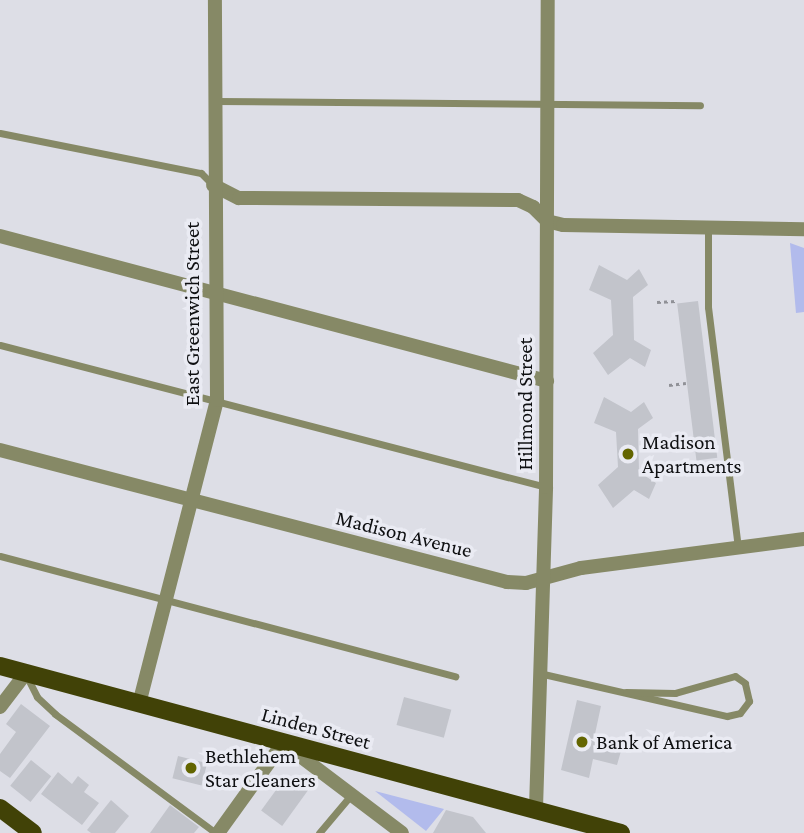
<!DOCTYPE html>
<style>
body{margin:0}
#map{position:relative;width:804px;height:833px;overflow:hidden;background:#dddee6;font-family:"Crimson Pro",serif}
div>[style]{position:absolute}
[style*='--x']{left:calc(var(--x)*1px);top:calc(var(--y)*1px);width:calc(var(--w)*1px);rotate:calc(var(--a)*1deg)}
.green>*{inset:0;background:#b2bbec}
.building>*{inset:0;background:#c2c4cb;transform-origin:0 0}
.path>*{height:2.5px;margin-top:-1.25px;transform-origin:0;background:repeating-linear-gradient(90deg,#909197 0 3.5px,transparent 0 7px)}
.lane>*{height:7px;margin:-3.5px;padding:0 3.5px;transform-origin:3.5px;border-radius:3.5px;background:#868966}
.street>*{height:14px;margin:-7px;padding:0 7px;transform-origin:7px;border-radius:7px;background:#868966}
.primary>*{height:18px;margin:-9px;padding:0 9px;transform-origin:9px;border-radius:9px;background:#414207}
.dots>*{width:19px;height:19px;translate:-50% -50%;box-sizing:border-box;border:4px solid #eaebf3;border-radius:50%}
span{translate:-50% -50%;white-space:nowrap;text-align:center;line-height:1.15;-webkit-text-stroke:7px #eaebf3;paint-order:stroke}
.street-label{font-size:21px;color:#0e0f11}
.poi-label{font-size:21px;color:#0e0f11}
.left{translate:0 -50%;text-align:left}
</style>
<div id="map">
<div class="green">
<i style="clip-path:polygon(790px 243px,804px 248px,804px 312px,796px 313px)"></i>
<i style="clip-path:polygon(375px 791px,444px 809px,426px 831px)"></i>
</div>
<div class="building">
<i style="clip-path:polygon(599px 265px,627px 280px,639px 269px,648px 285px,633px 297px,634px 340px,651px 350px,645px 367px,630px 358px,608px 375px,593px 353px,613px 335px,611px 300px,589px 290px)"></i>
<i style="left:698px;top:301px;width:158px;height:21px;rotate:83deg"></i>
<i style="clip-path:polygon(604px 397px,631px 412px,644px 402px,653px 418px,638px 429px,639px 472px,656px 483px,649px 499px,634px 490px,613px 508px,598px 485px,618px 467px,616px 432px,594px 423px)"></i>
<i style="left:404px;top:697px;width:49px;height:29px;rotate:15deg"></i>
<i style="clip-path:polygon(577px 700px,601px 706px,595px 734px,623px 744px,617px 765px,593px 759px,589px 778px,561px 770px)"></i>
<i style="clip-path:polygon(21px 704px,50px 726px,10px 778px,0 771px,0 754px,16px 732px,6px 724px)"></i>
<i style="left:178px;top:756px;width:30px;height:23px;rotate:14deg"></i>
<i style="left:31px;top:760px;width:26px;height:33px;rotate:39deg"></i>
<i style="clip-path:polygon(58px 772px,72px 784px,78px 776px,89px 785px,84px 792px,99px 803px,82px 825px,41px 794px)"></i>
<i style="left:287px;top:775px;width:26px;height:44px;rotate:36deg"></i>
<i style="clip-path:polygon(111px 800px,129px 816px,115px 833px,91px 833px,87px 830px)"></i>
<i style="clip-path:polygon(170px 805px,199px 827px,194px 833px,150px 833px)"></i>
<i style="clip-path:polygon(446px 810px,473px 817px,486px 833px,433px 833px)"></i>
</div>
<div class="path">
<i style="--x:657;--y:302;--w:19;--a:-3"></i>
<i style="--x:669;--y:385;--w:17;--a:-7"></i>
<i style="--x:672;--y:466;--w:9;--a:-6"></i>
</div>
<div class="lane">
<i style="--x:216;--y:101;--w:484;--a:0.5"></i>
<i style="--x:0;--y:133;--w:205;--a:11.3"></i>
<i style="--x:201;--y:173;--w:17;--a:45"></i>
<i style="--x:708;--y:226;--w:81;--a:90"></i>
<i style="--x:708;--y:307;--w:242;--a:82.9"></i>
<i style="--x:0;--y:345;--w:564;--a:14.58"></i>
<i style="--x:0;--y:556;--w:471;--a:14.8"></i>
<i style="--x:539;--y:673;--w:193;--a:12.9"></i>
<i style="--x:727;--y:716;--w:13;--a:-13"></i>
<i style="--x:740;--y:713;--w:15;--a:-53"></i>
<i style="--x:749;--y:701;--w:18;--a:-103"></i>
<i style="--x:745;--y:683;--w:12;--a:-145"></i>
<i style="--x:735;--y:676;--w:62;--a:164.2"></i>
<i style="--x:675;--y:693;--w:49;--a:-178.8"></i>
<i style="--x:27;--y:677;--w:22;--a:63"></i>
<i style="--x:37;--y:697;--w:25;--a:43"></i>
<i style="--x:55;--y:714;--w:200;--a:36.5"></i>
<i style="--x:319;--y:833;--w:50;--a:-49.9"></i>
</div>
<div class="street">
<i style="--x:213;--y:185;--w:29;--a:27"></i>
<i style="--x:239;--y:198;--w:279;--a:0.4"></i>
<i style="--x:518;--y:200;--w:17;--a:25"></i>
<i style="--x:533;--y:207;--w:20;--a:45"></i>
<i style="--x:547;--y:221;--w:16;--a:14"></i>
<i style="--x:563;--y:225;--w:241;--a:1"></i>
<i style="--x:0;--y:236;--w:566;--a:14.85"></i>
<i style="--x:0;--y:450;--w:524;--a:14.59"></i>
<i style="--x:507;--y:582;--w:19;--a:3"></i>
<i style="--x:526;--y:583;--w:57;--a:-15.3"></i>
<i style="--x:581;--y:568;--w:225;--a:-7.4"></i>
<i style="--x:139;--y:704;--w:314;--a:-75.6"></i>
<i style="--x:217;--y:400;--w:400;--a:-90.3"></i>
<i style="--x:0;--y:707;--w:43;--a:-52.6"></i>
<i style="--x:536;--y:808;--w:321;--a:-88.2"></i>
<i style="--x:546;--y:487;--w:487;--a:-89.8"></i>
<i style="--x:218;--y:833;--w:111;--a:-54.2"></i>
<i style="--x:283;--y:743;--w:149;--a:37.1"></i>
</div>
<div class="primary">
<i style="--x:0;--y:666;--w:643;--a:15.05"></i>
<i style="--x:0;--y:808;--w:41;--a:37.1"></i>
</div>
<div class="dots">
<i style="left:628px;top:454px;background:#636500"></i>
<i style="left:582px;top:742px;background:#636500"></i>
<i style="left:191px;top:768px;background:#636500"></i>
</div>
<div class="street-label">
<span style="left:192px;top:314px;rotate:-90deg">East Greenwich Street</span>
<span style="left:525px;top:404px;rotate:-90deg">Hillmond Street</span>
<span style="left:404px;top:534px;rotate:14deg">Madison Avenue</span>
<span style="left:316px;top:728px;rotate:15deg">Linden Street</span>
</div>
<div class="poi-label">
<span class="left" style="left:642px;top:454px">Madison<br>Apartments</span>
<span class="left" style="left:596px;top:742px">Bank of America</span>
<span class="left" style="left:205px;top:768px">Bethlehem<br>Star Cleaners</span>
</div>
</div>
